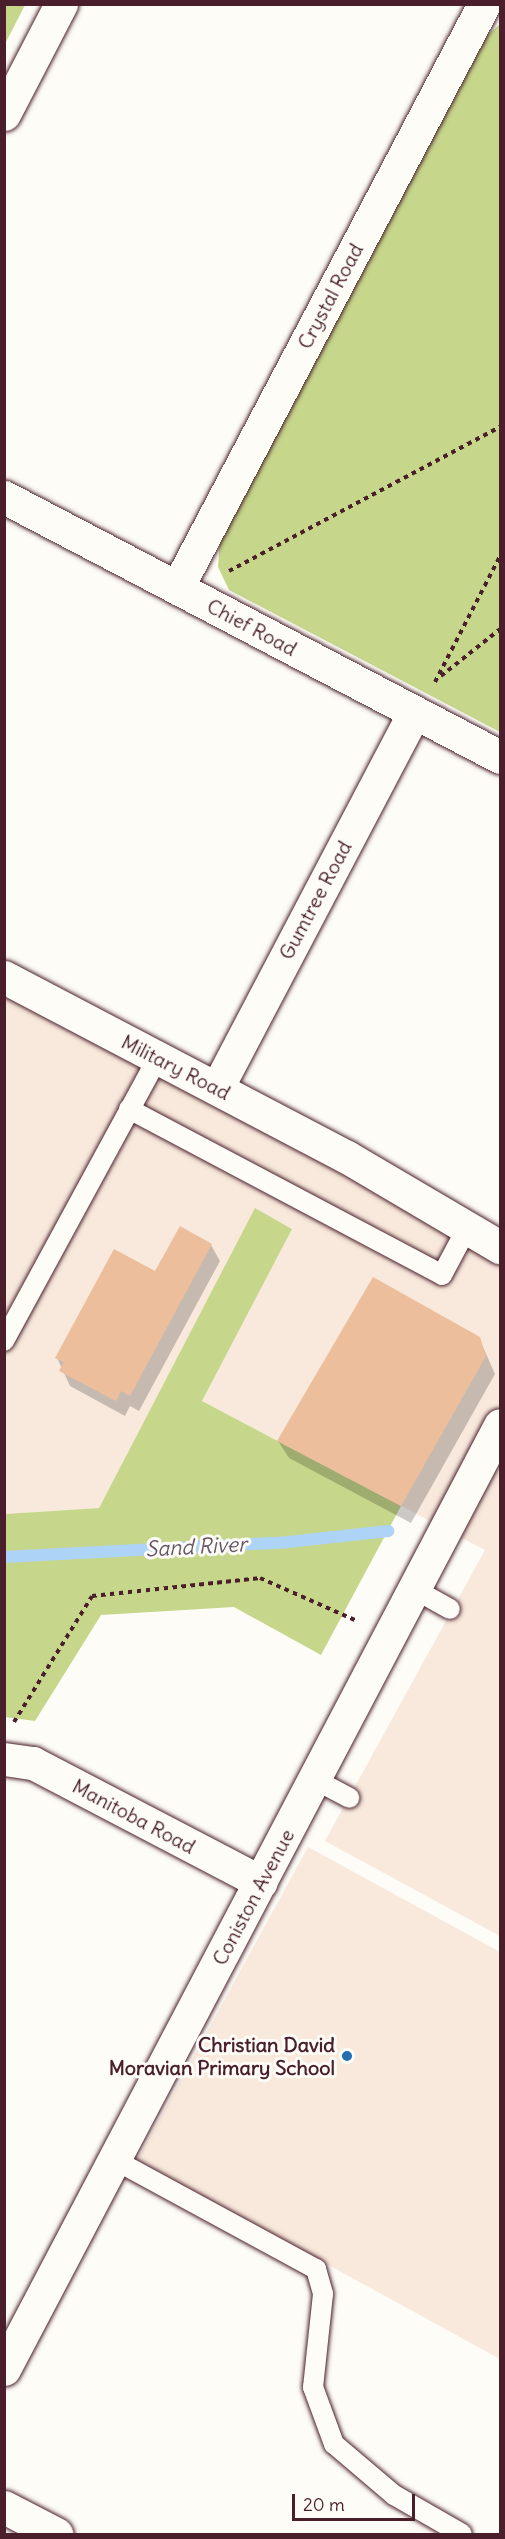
<!DOCTYPE html>
<style>
body{margin:0}
#map{position:relative;width:505px;height:2539px;overflow:hidden;background:#fdfcf7;font-family:Delius,sans-serif}
div>[style]{position:absolute}
[style*='--x']{left:calc(var(--x)*1px);top:calc(var(--y)*1px);width:calc(var(--w)*1px);rotate:calc(var(--a)*1deg)}
.built>*{inset:0;background:#f8e9dc}
.green>*{inset:0;background:#c6d78b}
.shadow>*{inset:0;background:#0003}
.stream>*{height:12px;margin:-6px;padding:0 6px;transform-origin:6px;border-radius:6px;background:#add4f7}
.building>*{inset:0;background:#ecbe9c}
.path>*{height:4px;margin-top:-2px;transform-origin:0;background:repeating-linear-gradient(90deg,#4a1f2b 0 4.5px,transparent 0 9px)}
.roads{filter:drop-shadow(0 0 2px #4a1f2b) drop-shadow(0 0 2px #4a1f2b)}
.service>*{height:20px;margin:-10px;padding:0 10px;transform-origin:10px;border-radius:10px;background:#fdfcf7}
.minor>*{height:33px;margin:-16.5px;padding:0 16.5px;transform-origin:16.5px;border-radius:16.5px;background:#fdfcf7}
.secondary>*{height:33px;margin:-16.5px;padding:0 16.5px;transform-origin:16.5px;border-radius:16.5px;background:#fdfcf7}
.dots>*{width:16px;height:16px;translate:-50% -50%;box-sizing:border-box;border:3px solid #fdfcf7;border-radius:50%}
span{translate:-50% -50%;white-space:nowrap;text-align:center;line-height:1.15;-webkit-text-stroke:6px #fdfcf7;paint-order:stroke}
.street-label{font-size:20px;color:#4a1f2b}
.poi-label{font-size:20px;color:#4a1f2b;font-weight:700}
.right{translate:-100% -50%;text-align:right}
.water-label{font-size:21px;color:#685568;font-style:italic}
.frame{position:absolute;inset:0;border:6px solid #4a1f2b;pointer-events:none}
.scale{position:absolute;left:292px;top:2494px;width:123px;height:27px;box-sizing:border-box;border:3px solid #4a1f2b;border-top:0;padding-left:8px;font-size:18px;line-height:21px;white-space:nowrap;color:#4a1f2b;-webkit-text-stroke:4px #fdfcf7;paint-order:stroke}
</style>
<div id="map">
<div class="built">
<i style="clip-path:polygon(4px 977px,500px 1247px,500px 1936px,325px 1841px,485px 1550px,202px 1401px,291px 1228px,255px 1209px,99px 1508px,5px 1514px)"></i>
<i style="clip-path:polygon(308px 1847px,500px 1952px,500px 2359px,137px 2160px)"></i>
</div>
<div class="green">
<i style="clip-path:polygon(5px 4px,25px 5px,5px 44px,4px 5px)"></i>
<i style="clip-path:polygon(500px 24px,500px 732px,229px 590px,218px 567px,220px 539px,483px 39px)"></i>
<i style="clip-path:polygon(255px 1208px,292px 1229px,202px 1401px,401px 1506px,321px 1655px,234px 1607px,101px 1615px,35px 1721px,5px 1717px,5px 1514px,99px 1508px)"></i>
</div>
<div class="shadow">
<i style="clip-path:polygon(211px 1245px,220px 1261px,139px 1411px,130px 1406px,125px 1416px,70px 1386px,57px 1358px,156px 1273px)"></i>
<i style="clip-path:polygon(479px 1338px,495px 1374px,411px 1523px,289px 1458px,278px 1441px)"></i>
</div>
<div class="stream">
<i style="--x:4;--y:1557;--w:284;--a:-3"></i>
<i style="--x:288;--y:1542;--w:101;--a:-6.3"></i>
</div>
<div class="building">
<i style="clip-path:polygon(180px 1226px,212px 1244px,130px 1396px,121px 1391px,116px 1401px,59px 1371px,64px 1362px,55px 1358px,114px 1249px,155px 1271px)"></i>
<i style="clip-path:polygon(373px 1277px,480px 1337px,486px 1356px,401px 1506px,277px 1441px)"></i>
</div>
<div class="path">
<i style="--x:229;--y:571;--w:307;--a:-28"></i>
<i style="--x:441;--y:676;--w:75;--a:-38.5"></i>
<i style="--x:435;--y:682;--w:142;--a:-62.7"></i>
<i style="--x:14;--y:1722;--w:148;--a:-58.2"></i>
<i style="--x:92;--y:1596;--w:169;--a:-6.1"></i>
<i style="--x:260;--y:1578;--w:104;--a:23.9"></i>
</div>
<div class="roads">
<div class="service">
<i style="--x:129;--y:1109;--w:354;--a:27.9"></i>
<i style="--x:442;--y:1275;--w:53;--a:-62"></i>
<i style="--x:4;--y:1341;--w:323;--a:-61.5"></i>
<i style="--x:414;--y:1589;--w:41;--a:29.1"></i>
<i style="--x:314;--y:1779;--w:40;--a:28"></i>
<i style="--x:115;--y:2160;--w:229;--a:28.5"></i>
<i style="--x:316;--y:2269;--w:26;--a:74"></i>
<i style="--x:323;--y:2294;--w:94;--a:96.1"></i>
<i style="--x:313;--y:2387;--w:61;--a:69.8"></i>
<i style="--x:334;--y:2444;--w:79;--a:40.4"></i>
<i style="--x:394;--y:2495;--w:78;--a:29.8"></i>
</div>
<div class="minor">
<i style="--x:4;--y:114;--w:124;--a:-62.6"></i>
<i style="--x:4;--y:497;--w:560;--a:27.66"></i>
<i style="--x:177;--y:588;--w:660;--a:-62.27"></i>
<i style="--x:217;--y:1088;--w:424;--a:-62.3"></i>
<i style="--x:4;--y:1759;--w:29;--a:8"></i>
<i style="--x:33;--y:1763;--w:257;--a:27.6"></i>
<i style="--x:4;--y:2369;--w:1066;--a:-62.28"></i>
<i style="--x:4;--y:2507;--w:59;--a:27.4"></i>
</div>
<div class="secondary">
<i style="--x:4;--y:977;--w:387;--a:27.7"></i>
<i style="--x:347;--y:1157;--w:178;--a:30.5"></i>
</div>
</div>
<div class="dots">
<i style="left:347px;top:2056px;background:#1f6fb2"></i>
</div>
<div class="street-label">
<span style="left:330px;top:296px;rotate:-62deg">Crystal Road</span>
<span style="left:252px;top:627px;rotate:28deg">Chief Road</span>
<span style="left:315px;top:900px;rotate:-62deg">Gumtree Road</span>
<span style="left:176px;top:1067px;rotate:27deg">Military Road</span>
<span style="left:134px;top:1816px;rotate:28deg">Manitoba Road</span>
<span style="left:253px;top:1897px;rotate:-62deg">Coniston Avenue</span>
</div>
<div class="poi-label">
<span class="right" style="left:335px;top:2056px">Christian David<br>Moravian Primary School</span>
</div>
<div class="water-label">
<span style="left:196px;top:1547px;rotate:-3deg">Sand River</span>
</div>
<div class="frame"></div>
<div class="scale">20 m</div>
</div>
